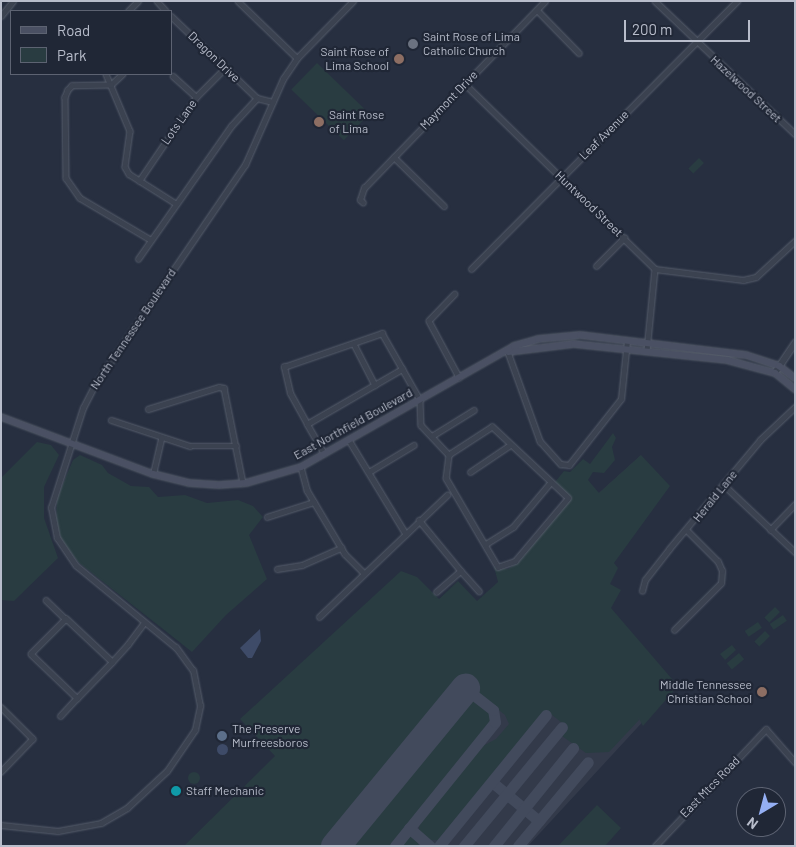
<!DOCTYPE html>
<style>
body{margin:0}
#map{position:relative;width:796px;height:847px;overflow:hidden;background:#272f40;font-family:Barlow,sans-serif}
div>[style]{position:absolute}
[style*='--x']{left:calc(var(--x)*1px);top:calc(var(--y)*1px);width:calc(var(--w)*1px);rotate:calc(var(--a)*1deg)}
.airport>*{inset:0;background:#333a4a}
.green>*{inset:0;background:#293c41;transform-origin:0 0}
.round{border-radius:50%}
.water>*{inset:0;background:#3e4b68}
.taxiway>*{height:11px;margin:-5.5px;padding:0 5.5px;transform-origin:5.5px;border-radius:5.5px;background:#424a5c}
.runway>*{height:29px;margin:-14.5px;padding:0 14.5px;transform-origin:14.5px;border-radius:14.5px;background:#424a5c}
.roads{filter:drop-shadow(0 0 1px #565d6b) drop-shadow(0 0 1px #565d6b)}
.minor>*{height:4.5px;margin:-2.25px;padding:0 2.25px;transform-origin:2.25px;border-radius:2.25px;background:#3b4250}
.tertiary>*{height:5.5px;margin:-2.75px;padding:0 2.75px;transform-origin:2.75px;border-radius:2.75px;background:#3b4250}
.secondary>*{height:6px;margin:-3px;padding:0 3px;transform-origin:3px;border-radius:3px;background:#4a5063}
.dots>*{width:14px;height:14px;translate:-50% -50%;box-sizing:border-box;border:2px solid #202736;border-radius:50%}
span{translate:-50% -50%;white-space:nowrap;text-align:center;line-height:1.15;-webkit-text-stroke:4.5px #202736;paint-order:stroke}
.poi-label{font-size:12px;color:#b8bdcb}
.left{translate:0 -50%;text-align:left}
.right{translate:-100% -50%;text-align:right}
.street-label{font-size:12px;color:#b8bdcb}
.frame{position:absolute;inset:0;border:2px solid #b8bdcb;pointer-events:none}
.legend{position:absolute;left:10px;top:10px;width:162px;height:65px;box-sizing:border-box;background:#202736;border:1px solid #5d6372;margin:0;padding:6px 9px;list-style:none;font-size:15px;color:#b8bdcb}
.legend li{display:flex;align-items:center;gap:10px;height:25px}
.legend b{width:25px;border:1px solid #5d6372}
.north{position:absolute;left:736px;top:787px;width:50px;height:50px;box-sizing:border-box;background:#202736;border:1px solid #5d6372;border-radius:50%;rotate:217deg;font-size:14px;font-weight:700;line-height:20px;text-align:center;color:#b8bdcb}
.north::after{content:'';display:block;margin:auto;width:18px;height:22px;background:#94aff3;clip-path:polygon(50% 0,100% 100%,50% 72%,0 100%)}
.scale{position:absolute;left:624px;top:20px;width:126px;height:22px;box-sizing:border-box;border:2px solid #b8bdcb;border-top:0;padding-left:6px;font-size:15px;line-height:18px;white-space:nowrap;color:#b8bdcb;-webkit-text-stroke:4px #202736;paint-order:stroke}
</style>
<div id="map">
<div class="airport">
<i style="clip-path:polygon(641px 455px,588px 590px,674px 688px,528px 846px,253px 846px,456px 622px)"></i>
</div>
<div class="green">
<i style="left:317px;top:63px;width:73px;height:37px;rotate:44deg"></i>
<i style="left:699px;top:158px;width:7px;height:15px;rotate:45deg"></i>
<i style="clip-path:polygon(613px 433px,616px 438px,612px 447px,615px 460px,604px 473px,593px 472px,588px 480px,599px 493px,641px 455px,670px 486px,614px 563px,618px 568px,610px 584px,621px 590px,611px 608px,678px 686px,643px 726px,638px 717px,639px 720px,609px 752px,586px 753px,562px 736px,567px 727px,546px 710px,438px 840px,428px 840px,419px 831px,420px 819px,481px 747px,496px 739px,509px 724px,505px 715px,459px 678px,323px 846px,184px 846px,275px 756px,240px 719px,401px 571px,417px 577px,439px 599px,458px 581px,477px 601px,498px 582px,494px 567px,508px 569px,519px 562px,571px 497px,555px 482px,564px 471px,570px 472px,583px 459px,590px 464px)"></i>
<i style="clip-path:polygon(37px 442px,51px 445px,59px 455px,44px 487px,44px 518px,58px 558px,14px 601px,1px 600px,1px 478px)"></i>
<i style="clip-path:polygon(80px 455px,102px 465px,108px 473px,131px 486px,149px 487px,158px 497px,185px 495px,207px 503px,238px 500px,253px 506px,263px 517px,249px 535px,267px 579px,226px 615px,192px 652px,78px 562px,62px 541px,56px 522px,57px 498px,73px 460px)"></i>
<i style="left:775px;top:607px;width:7px;height:15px;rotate:45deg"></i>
<i style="left:783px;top:615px;width:7px;height:16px;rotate:56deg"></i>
<i style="left:758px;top:622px;width:7px;height:16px;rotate:56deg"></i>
<i style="left:765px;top:631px;width:7px;height:15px;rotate:45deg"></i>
<i style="clip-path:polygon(732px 645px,736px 650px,725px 660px,720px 654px)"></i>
<i style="left:739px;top:653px;width:8px;height:16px;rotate:50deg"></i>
<i style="clip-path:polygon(475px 700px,489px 710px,491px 723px,390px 846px,347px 846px,466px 701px)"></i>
<i class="round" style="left:188px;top:772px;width:12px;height:12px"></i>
<i style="clip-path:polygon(597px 805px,621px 828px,605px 846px,558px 846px)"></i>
<i style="clip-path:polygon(410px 837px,415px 837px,419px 846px,399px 846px)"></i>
</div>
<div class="water">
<i style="clip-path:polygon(260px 629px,261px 641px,252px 658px,248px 658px,240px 648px)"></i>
<i class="round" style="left:216.5px;top:743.5px;width:11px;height:11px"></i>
</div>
<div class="taxiway">
<i style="--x:492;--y:782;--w:61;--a:39.7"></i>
<i style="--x:409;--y:828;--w:28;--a:41"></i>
<i style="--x:395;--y:846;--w:159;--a:-51.1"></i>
<i style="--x:495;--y:722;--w:12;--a:-99"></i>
<i style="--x:493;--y:710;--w:36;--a:-142"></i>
<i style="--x:439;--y:846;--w:169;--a:-50.8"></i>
<i style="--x:464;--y:846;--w:154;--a:-50.5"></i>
<i style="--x:494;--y:846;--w:126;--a:-51.1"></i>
<i style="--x:518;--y:846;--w:109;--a:-50.2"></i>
</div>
<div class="runway">
<i style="--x:335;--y:846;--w:205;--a:-50.6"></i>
</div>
<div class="roads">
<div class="minor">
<i style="--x:157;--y:1;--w:13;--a:48"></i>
<i style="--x:238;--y:1;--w:82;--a:44"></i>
<i style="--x:655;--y:1;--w:193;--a:43.5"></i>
<i style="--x:537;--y:10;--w:60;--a:45.7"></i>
<i style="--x:128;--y:11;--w:14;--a:-45"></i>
<i style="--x:1;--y:16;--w:19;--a:-51"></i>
<i style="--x:171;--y:16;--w:119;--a:43.6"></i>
<i style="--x:106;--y:74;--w:62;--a:67.2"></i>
<i style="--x:130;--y:131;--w:36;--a:98"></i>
<i style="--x:125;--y:167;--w:8;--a:60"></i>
<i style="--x:129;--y:174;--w:54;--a:32.2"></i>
<i style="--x:123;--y:74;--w:16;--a:137"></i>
<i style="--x:111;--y:85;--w:39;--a:179"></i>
<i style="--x:72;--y:86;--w:6;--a:135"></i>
<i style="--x:68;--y:90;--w:8;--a:113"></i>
<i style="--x:65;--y:97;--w:81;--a:89.3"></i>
<i style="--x:66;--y:178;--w:24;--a:55"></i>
<i style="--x:80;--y:198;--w:82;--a:30.6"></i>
<i style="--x:173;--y:76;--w:31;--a:42"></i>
<i style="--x:465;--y:84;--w:265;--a:44.2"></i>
<i style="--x:655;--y:269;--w:81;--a:95.6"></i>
<i style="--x:394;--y:157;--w:70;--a:44.4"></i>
<i style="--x:139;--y:181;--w:102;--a:-55.8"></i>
<i style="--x:196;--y:97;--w:41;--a:-45"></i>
<i style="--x:363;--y:203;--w:4;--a:-135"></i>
<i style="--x:360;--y:200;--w:13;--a:-72"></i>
<i style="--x:364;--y:188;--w:260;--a:-45.9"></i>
<i style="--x:138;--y:259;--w:162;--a:-55"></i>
<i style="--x:231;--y:126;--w:38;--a:-47"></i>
<i style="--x:257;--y:98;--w:16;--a:14"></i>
<i style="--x:596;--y:266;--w:40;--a:-45"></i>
<i style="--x:471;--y:269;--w:378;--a:-45.2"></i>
<i style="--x:655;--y:269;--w:89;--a:7.1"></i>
<i style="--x:743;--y:280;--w:13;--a:-13"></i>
<i style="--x:756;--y:277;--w:53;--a:-42.7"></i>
<i style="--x:455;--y:294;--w:37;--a:134"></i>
<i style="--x:429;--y:321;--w:64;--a:61.8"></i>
<i style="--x:354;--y:344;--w:46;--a:62.9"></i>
<i style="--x:508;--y:352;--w:95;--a:70.2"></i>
<i style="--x:540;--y:441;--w:31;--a:48"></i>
<i style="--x:561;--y:464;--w:8;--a:7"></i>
<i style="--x:569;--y:465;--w:84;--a:-51.8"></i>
<i style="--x:621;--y:399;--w:58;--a:-84.1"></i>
<i style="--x:148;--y:409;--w:74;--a:-17.2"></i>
<i style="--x:219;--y:387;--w:5;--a:11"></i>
<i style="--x:224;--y:388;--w:97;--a:78.7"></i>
<i style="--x:111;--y:420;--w:83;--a:18.2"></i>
<i style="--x:190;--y:446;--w:47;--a:0"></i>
<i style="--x:307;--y:424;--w:35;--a:-119"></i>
<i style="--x:290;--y:393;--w:27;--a:-103"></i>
<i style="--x:284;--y:367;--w:104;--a:-19.1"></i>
<i style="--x:382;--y:333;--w:77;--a:60.4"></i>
<i style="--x:420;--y:400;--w:25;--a:88"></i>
<i style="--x:421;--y:425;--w:41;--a:47"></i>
<i style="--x:449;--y:455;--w:23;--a:97"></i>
<i style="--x:446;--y:478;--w:103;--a:59.7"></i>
<i style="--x:498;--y:567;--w:18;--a:-19"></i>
<i style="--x:515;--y:561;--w:82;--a:-49.9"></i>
<i style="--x:568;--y:498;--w:104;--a:-136.9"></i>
<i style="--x:492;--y:427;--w:51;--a:146.9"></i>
<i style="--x:432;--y:436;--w:49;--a:-31.8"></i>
<i style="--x:349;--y:440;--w:110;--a:58.8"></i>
<i style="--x:324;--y:454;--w:34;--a:-120"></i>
<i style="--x:307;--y:424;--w:110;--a:-30.1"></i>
<i style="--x:301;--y:467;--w:24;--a:75"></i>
<i style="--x:307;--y:490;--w:74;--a:59.3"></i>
<i style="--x:345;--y:554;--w:25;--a:45"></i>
<i style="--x:369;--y:472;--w:52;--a:-31"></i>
<i style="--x:470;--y:472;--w:48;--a:-34"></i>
<i style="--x:153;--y:474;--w:37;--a:-77"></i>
<i style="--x:724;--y:485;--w:98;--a:43.3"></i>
<i style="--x:267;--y:517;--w:49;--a:-17.7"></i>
<i style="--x:419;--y:520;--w:66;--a:50.5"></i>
<i style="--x:461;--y:571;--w:32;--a:139"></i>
<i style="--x:770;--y:530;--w:36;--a:-46"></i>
<i style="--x:486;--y:544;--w:32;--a:-32"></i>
<i style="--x:513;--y:527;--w:57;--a:-49.9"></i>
<i style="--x:277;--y:569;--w:25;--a:-9"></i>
<i style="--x:302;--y:565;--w:43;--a:-23.6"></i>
<i style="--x:461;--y:571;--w:27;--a:48"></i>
<i style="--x:642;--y:591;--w:11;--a:-75"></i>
<i style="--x:645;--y:580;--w:39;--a:-52"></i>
<i style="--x:669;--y:549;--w:142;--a:-50.1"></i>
<i style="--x:760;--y:440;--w:48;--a:-43.3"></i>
<i style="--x:46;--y:600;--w:28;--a:44"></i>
<i style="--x:319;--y:617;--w:177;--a:-43.6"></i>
<i style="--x:674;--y:630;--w:66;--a:-45"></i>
<i style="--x:721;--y:583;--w:12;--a:-85"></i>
<i style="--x:722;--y:571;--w:10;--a:-114"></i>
<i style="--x:718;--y:562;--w:44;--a:-135"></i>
<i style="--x:112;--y:662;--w:63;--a:-136.9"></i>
<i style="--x:66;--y:619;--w:49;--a:135"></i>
<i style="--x:31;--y:654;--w:64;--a:43.7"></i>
<i style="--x:77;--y:698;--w:50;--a:-45.8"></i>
<i style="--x:112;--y:662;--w:24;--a:-48"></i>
<i style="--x:128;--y:644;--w:26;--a:-53"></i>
<i style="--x:1;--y:707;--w:45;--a:45"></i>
<i style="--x:33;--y:739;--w:46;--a:134.1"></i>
<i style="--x:60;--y:716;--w:25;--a:-47"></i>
<i style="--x:1;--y:825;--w:57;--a:6"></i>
<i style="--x:58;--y:831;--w:44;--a:-10.5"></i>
<i style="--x:101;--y:823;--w:30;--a:-30"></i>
<i style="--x:127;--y:808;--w:54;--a:-42.8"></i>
<i style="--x:167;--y:771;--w:50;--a:-55.7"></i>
<i style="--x:195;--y:730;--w:25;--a:-78"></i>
<i style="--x:200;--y:706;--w:36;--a:-101"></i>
<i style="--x:193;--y:671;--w:29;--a:-126"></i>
<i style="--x:176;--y:648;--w:129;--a:-140.6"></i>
<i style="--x:76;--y:566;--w:34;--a:-124"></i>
<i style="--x:57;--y:538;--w:31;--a:-101"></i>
<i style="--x:51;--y:508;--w:105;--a:-72.3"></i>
<i style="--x:83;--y:408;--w:25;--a:-63"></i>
<i style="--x:94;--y:386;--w:268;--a:-55.7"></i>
<i style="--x:245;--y:165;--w:94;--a:-66.2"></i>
<i style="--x:283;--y:79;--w:25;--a:-56"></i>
<i style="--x:297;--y:58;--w:80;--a:-45.5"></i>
<i style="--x:655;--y:846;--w:161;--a:-46.5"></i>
<i style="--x:766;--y:729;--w:44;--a:48.7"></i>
</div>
<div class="tertiary">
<i style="--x:775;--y:373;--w:36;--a:-56"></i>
</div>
<div class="secondary">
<i style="--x:508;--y:352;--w:66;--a:-6.9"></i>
<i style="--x:574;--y:344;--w:154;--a:6"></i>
<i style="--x:727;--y:360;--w:50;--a:15.2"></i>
<i style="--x:775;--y:373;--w:26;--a:39"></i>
<i style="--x:1;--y:417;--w:162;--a:20.6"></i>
<i style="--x:153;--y:474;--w:37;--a:14"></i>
<i style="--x:189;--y:483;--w:30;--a:4"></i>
<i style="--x:219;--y:485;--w:27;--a:-4"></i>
<i style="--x:246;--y:483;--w:57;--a:-16.2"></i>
<i style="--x:301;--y:467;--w:245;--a:-29.6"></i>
<i style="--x:514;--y:346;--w:25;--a:-16"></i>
<i style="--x:538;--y:339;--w:42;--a:-5.4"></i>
<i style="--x:580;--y:335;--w:167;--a:6.9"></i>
<i style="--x:746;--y:355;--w:35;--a:18"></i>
<i style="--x:779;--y:366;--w:20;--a:37"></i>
</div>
</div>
<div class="dots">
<i style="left:413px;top:44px;background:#6b7280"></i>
<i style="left:399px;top:59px;background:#8d6e63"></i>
<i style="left:319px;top:122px;background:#8d6e63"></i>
<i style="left:762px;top:692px;background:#8d6e63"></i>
<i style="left:222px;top:736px;background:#5c6f8a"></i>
<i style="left:176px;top:791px;background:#0f9aa8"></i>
</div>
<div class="poi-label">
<span class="left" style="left:423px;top:44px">Saint Rose of Lima<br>Catholic Church</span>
<span class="right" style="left:389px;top:59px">Saint Rose of<br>Lima School</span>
<span class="left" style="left:329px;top:122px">Saint Rose<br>of Lima</span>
<span class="right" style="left:752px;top:692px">Middle Tennessee<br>Christian School</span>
<span class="left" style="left:232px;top:736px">The Preserve<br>Murfreesboros</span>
<span class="left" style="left:186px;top:791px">Staff Mechanic</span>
</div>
<div class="street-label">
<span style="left:214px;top:57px;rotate:44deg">Dragon Drive</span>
<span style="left:746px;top:89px;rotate:43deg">Hazelwood Street</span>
<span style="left:449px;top:100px;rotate:-46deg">Maymont Drive</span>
<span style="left:179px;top:122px;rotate:-55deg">Lots Lane</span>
<span style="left:604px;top:135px;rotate:-45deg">Leaf Avenue</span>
<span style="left:589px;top:204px;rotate:44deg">Huntwood Street</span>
<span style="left:133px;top:329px;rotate:-56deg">North Tennessee Boulevard</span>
<span style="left:353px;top:424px;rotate:-29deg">East Northfield Boulevard</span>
<span style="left:715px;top:496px;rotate:-51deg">Herald Lane</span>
<span style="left:710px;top:787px;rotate:-46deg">East Mtcs Road</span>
</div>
<div class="frame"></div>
<ul class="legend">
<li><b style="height:6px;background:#4a5063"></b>Road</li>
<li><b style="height:14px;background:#293c41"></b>Park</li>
</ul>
<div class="north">N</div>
<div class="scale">200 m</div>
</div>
